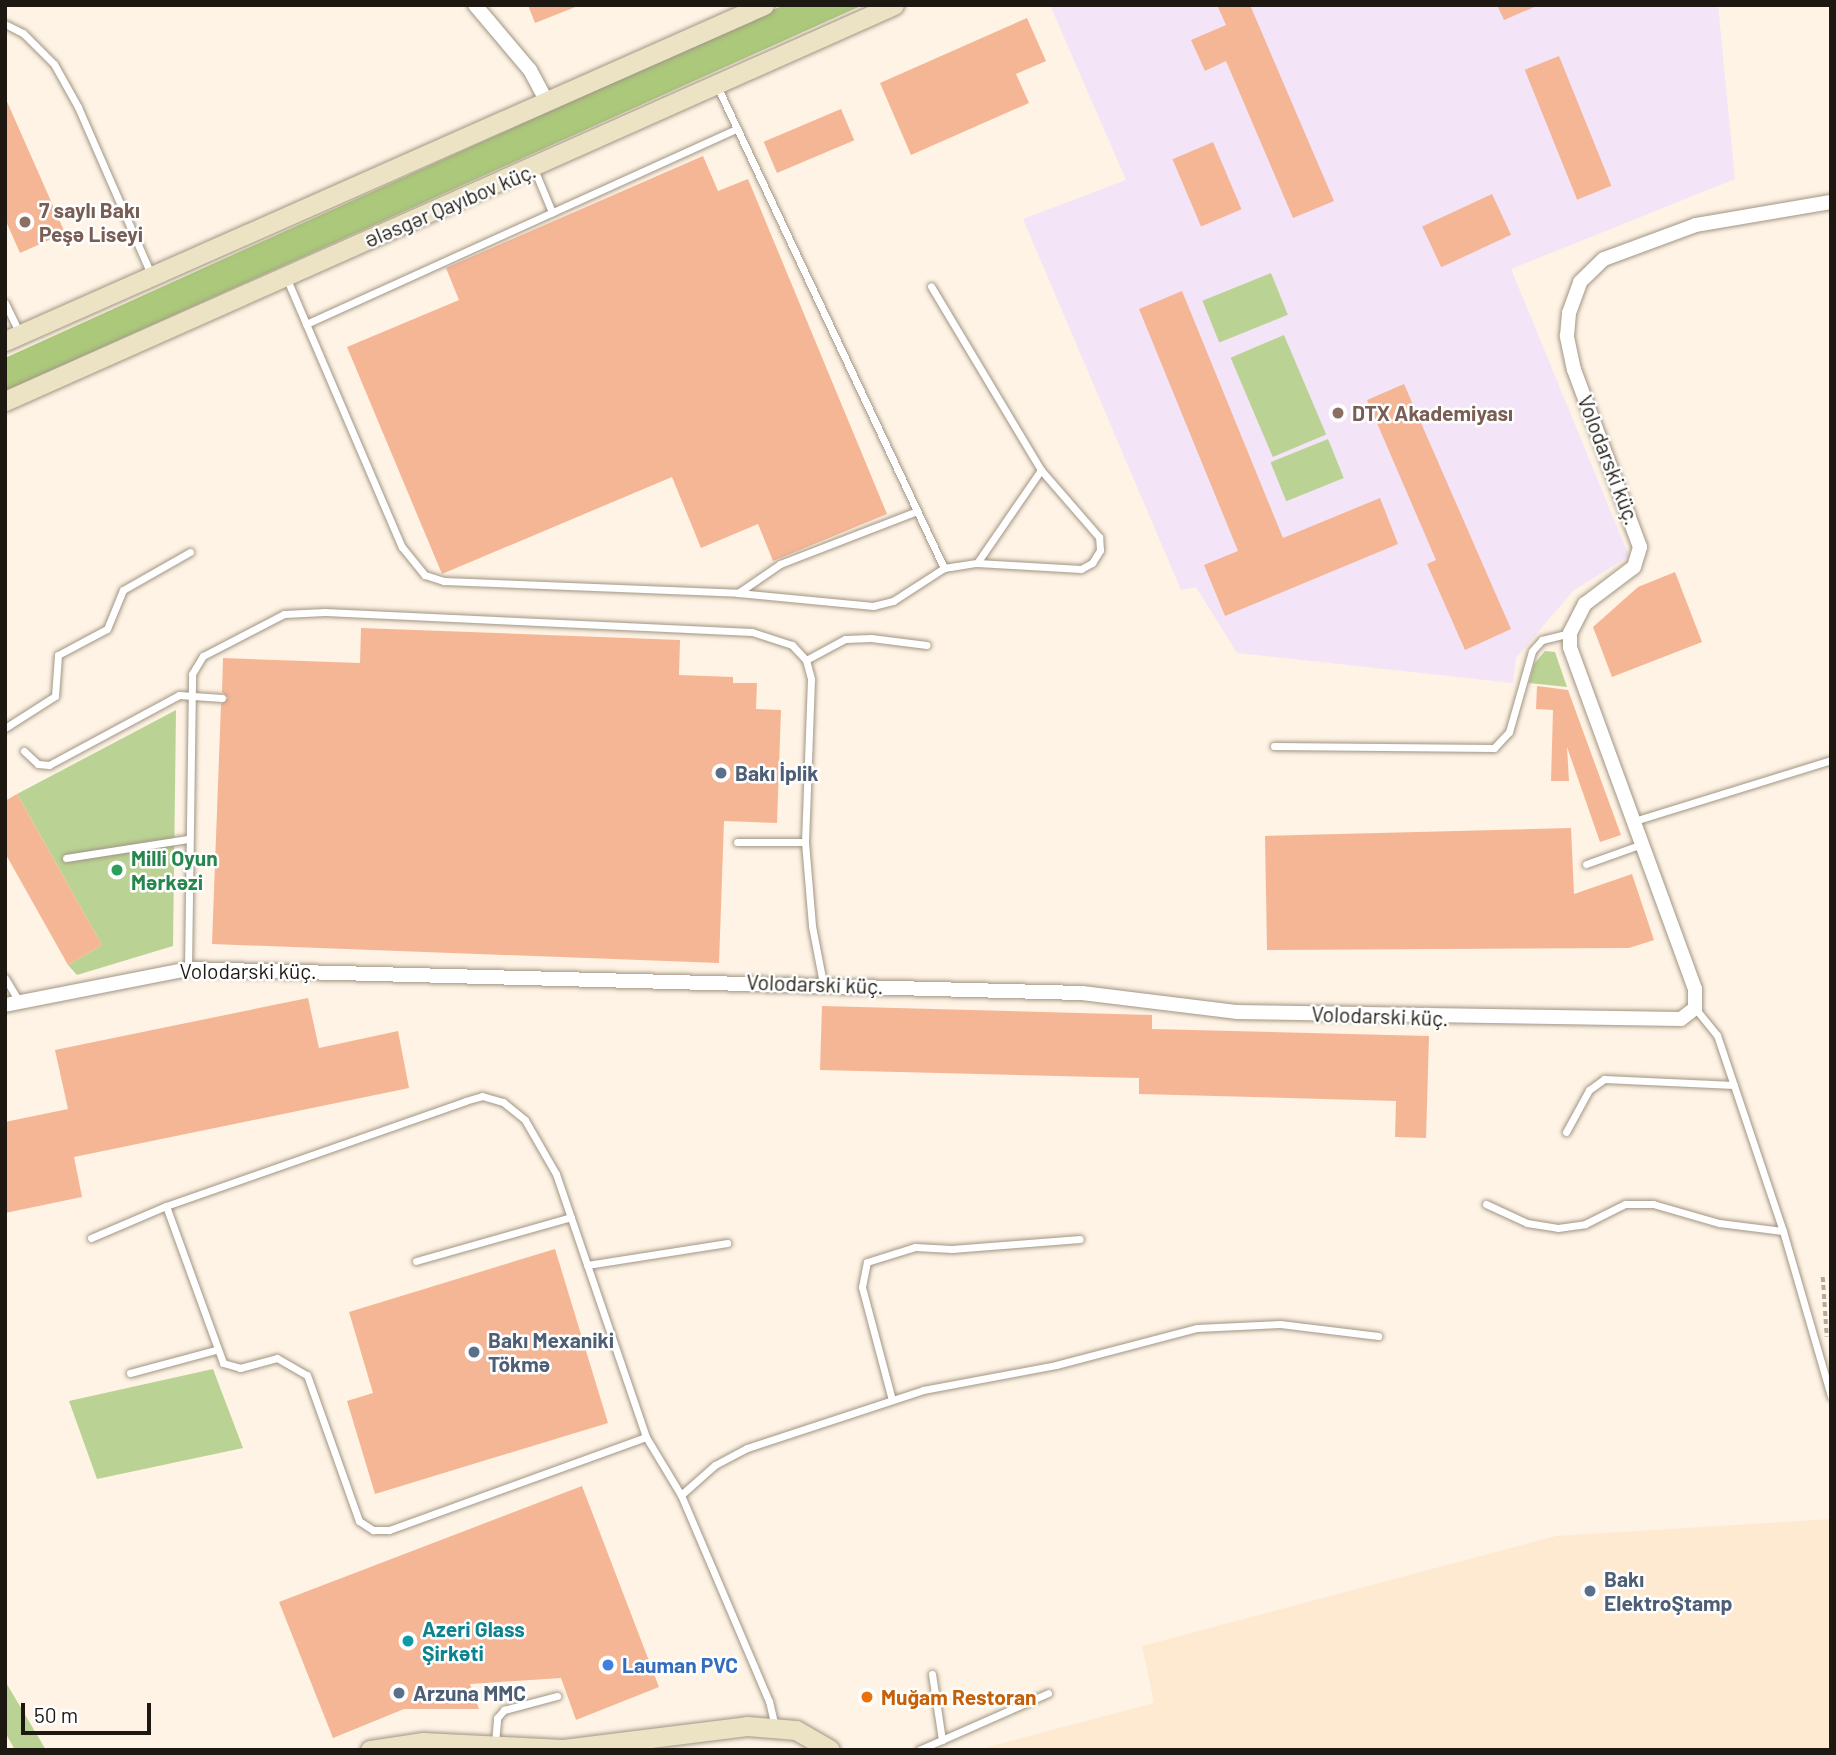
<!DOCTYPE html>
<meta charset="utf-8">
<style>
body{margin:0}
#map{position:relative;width:1836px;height:1755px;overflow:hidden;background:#fef3e4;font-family:Barlow,sans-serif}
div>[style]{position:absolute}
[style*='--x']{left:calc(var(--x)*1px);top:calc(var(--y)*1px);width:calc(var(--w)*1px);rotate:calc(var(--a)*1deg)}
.built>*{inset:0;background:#fdead1}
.education>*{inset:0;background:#f4e4f7}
.green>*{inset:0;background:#bad394;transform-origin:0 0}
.forest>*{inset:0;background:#abc87b}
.building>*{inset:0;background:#f5b696;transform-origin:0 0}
.path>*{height:3.5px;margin-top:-1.75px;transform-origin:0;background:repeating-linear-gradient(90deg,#b3aa9e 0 5px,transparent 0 8.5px)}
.roads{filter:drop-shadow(0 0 2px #a19584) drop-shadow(0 0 2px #a19584)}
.lane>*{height:7px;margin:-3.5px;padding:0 3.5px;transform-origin:3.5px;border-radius:3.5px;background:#fff}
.street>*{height:14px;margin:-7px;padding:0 7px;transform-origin:7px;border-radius:7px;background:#fff}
.secondary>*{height:19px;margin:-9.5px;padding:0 9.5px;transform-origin:9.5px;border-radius:9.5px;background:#ece2c4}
.dots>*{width:19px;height:19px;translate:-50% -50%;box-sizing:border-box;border:4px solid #fff;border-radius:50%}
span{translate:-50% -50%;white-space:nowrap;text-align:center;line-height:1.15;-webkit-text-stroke:5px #fff;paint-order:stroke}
.street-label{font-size:21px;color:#1d1811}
.education-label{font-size:21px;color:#785e54;font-weight:700}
.left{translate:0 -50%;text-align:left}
.service-label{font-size:21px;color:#4e5e75;font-weight:700}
.leisure-label{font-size:21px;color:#27864d;font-weight:700}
.culture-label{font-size:21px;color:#0d838f;font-weight:700}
.shop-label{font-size:21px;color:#366cbe;font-weight:700}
.food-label{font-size:21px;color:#c56008;font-weight:700}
.frame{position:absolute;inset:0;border:7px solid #1d1811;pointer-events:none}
.scale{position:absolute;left:21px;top:1703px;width:130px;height:32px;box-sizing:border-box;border:4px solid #1d1811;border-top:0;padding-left:9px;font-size:21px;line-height:24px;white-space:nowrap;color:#1d1811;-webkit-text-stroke:5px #fff;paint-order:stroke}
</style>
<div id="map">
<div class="built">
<i style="clip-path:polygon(1831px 1519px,1831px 1750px,976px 1750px,1154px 1703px,1142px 1646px,1556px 1536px)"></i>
</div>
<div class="education">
<i style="clip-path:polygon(1050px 5px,1718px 5px,1735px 179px,1511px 269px,1629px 556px,1573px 591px,1516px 658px,1513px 683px,1237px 653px,1196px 587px,1181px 590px,1023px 219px,1126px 180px)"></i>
</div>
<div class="green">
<i style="left:1271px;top:273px;width:45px;height:74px;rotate:68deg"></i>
<i style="left:1284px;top:335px;width:108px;height:58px;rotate:67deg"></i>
<i style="left:1328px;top:439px;width:42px;height:62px;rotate:68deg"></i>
<i style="clip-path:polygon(1545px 651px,1555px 652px,1567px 687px,1529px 683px,1534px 664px)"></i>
<i style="clip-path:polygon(176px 710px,173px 946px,77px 975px,68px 965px,102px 945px,17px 794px)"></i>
<i style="clip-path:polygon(213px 1369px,243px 1448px,97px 1479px,69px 1401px)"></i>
<i style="clip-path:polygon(5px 1681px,46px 1750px,15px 1750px,5px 1732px)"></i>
</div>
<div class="forest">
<i style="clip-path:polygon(784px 5px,863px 5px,5px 391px,5px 358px)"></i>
</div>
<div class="building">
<i style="clip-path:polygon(528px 5px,578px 5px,578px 6px,535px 23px)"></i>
<i style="clip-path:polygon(1217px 5px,1250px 5px,1334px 201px,1293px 218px,1226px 61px,1205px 71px,1191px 40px,1226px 25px)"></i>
<i style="clip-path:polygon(1497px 5px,1539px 5px,1504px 20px)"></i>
<i style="clip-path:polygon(1027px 18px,1046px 61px,1016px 74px,1029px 103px,911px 155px,880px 83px)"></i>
<i style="left:1559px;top:56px;width:140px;height:37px;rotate:68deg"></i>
<i style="clip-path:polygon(5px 97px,65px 233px,20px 253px,5px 219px)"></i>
<i style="left:841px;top:109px;width:34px;height:84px;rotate:67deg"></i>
<i style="left:1213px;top:142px;width:73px;height:44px;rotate:67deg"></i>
<i style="clip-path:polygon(703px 156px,718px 191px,748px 179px,887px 514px,773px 561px,758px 524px,701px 548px,672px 477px,442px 574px,347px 347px,459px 300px,446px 268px)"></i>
<i style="left:1492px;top:194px;width:45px;height:77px;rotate:65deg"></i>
<i style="clip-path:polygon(1182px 291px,1283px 538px,1380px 498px,1398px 544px,1225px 616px,1204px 565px,1238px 551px,1139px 309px)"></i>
<i style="clip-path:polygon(1404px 384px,1511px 629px,1465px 650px,1427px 564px,1436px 560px,1367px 400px)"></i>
<i style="clip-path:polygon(1675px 572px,1702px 642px,1612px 677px,1593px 627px,1638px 587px)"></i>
<i style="clip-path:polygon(361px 628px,680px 640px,679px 675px,733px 677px,733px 683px,757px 683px,756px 709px,781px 710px,777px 823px,724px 821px,719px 963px,212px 944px,221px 704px,228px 698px,222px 692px,223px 658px,360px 663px)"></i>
<i style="clip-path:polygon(1537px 686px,1568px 690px,1621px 835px,1600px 842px,1567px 747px,1569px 781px,1551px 781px,1553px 710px,1536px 709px)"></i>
<i style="clip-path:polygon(17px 794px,102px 945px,68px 965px,5px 853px,5px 801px)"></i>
<i style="clip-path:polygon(1571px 828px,1574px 894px,1632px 874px,1654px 940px,1629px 948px,1267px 950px,1265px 836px)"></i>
<i style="clip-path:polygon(308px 998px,319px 1048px,398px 1031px,409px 1088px,74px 1157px,82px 1197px,5px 1213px,5px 1122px,68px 1109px,55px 1050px)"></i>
<i style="clip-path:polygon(822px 1006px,1152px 1015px,1152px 1029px,1429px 1036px,1426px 1138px,1395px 1137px,1396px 1101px,1139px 1094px,1139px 1078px,820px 1070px)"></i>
<i style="clip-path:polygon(555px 1249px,608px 1423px,375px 1494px,347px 1401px,373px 1393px,349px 1312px)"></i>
<i style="clip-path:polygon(582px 1486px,659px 1687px,576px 1720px,561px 1678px,470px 1684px,479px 1709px,404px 1709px,333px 1738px,279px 1602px)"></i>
</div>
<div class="path">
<i style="--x:1823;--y:1277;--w:60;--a:86.2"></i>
</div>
<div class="roads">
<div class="lane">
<i style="--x:5;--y:24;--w:20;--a:27"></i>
<i style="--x:23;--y:33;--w:44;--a:45"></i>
<i style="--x:54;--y:64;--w:49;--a:60.8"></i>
<i style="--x:78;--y:107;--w:182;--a:66.4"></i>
<i style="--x:717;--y:86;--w:533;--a:64.78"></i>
<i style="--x:534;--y:169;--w:47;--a:67.3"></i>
<i style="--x:286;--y:277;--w:294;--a:66.8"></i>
<i style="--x:402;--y:547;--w:36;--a:51"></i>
<i style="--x:425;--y:575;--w:20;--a:18"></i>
<i style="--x:444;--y:581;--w:294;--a:2.3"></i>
<i style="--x:738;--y:593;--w:136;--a:5.5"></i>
<i style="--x:873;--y:606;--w:21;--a:-14"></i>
<i style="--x:893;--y:601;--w:61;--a:-32.9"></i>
<i style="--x:944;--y:568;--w:33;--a:-9"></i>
<i style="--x:977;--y:563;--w:104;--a:3.3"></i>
<i style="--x:1081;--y:569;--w:13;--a:-29"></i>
<i style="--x:1092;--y:563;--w:15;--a:-58"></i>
<i style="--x:1100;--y:550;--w:13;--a:-94"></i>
<i style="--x:1099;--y:537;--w:89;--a:-130.9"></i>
<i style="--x:1041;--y:470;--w:214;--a:-120.9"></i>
<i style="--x:5;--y:303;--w:34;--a:64"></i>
<i style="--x:306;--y:324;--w:472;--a:-24.4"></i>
<i style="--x:977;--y:563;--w:113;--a:-55.5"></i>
<i style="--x:738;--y:593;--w:51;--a:-34.6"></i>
<i style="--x:780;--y:564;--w:147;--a:-21.1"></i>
<i style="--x:806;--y:660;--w:44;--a:-28.3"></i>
<i style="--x:845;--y:639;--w:26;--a:-2"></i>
<i style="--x:871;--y:638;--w:56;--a:7.1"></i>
<i style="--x:5;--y:728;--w:59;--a:-32.6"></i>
<i style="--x:55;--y:696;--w:41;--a:-85.8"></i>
<i style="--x:58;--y:655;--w:55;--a:-28"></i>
<i style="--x:107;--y:629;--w:42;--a:-67.7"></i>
<i style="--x:123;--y:590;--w:77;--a:-29.6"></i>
<i style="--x:1274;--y:746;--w:220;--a:0.5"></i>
<i style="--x:1494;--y:748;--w:22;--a:-47"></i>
<i style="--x:1509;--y:732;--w:84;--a:-74.1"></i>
<i style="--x:1532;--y:651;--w:15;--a:-48"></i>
<i style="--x:1542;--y:640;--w:29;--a:-14"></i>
<i style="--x:24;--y:751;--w:19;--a:43"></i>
<i style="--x:38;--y:764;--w:11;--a:5"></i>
<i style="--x:49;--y:765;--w:148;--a:-28.3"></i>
<i style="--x:179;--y:695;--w:43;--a:4"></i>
<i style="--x:1634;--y:821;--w:206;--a:-17.2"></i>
<i style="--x:737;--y:842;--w:68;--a:0"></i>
<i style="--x:66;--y:858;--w:123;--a:-8.9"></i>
<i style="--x:1586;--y:864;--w:59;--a:-19.7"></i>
<i style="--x:188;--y:969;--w:295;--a:-89.2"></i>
<i style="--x:192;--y:674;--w:21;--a:-59"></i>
<i style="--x:203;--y:656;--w:91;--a:-27.4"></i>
<i style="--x:284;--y:614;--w:41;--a:-2.8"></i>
<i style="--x:325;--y:612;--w:427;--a:2.7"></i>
<i style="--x:752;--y:632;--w:42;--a:18"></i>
<i style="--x:792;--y:645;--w:21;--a:47"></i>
<i style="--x:806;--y:660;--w:20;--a:75"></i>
<i style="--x:811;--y:679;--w:163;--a:92.1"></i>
<i style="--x:805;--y:842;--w:84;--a:85.2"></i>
<i style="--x:812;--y:926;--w:58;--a:79.1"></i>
<i style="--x:5;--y:978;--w:27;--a:59"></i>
<i style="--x:1695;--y:1008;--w:35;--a:51"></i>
<i style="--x:1717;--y:1035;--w:207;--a:71.4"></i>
<i style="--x:1783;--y:1231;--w:172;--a:73.8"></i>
<i style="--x:1566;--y:1132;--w:48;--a:-61.3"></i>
<i style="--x:1589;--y:1090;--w:19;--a:-36"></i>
<i style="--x:1604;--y:1079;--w:130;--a:2.6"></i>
<i style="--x:1486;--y:1204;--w:45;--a:24.9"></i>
<i style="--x:1527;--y:1223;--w:31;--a:9"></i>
<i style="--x:1558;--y:1228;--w:27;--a:-8"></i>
<i style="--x:1585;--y:1224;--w:45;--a:-26.6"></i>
<i style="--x:1625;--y:1204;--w:28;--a:0"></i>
<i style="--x:1653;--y:1204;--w:69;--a:16.1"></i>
<i style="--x:1719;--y:1223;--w:64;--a:7.1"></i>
<i style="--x:166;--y:1206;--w:167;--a:70"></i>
<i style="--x:223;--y:1363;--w:18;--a:16"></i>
<i style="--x:240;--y:1368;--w:38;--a:-15"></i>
<i style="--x:277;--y:1358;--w:34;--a:30"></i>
<i style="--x:307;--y:1375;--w:155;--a:70.4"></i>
<i style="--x:359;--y:1521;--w:17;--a:33"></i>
<i style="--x:373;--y:1530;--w:16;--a:0"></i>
<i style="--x:389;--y:1530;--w:273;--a:-19.9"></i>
<i style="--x:91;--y:1238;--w:82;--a:-23.1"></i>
<i style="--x:166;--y:1206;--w:317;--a:-19.3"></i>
<i style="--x:465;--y:1101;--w:18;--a:-16"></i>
<i style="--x:482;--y:1096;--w:22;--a:16"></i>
<i style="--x:503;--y:1102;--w:28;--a:39"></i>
<i style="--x:525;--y:1120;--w:62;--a:60.1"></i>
<i style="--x:556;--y:1174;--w:278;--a:71.1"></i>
<i style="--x:646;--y:1437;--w:68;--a:58.9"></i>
<i style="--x:681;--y:1495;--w:224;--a:66.9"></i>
<i style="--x:769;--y:1701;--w:26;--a:77"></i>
<i style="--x:416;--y:1261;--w:161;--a:-15.8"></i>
<i style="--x:587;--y:1265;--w:142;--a:-8.9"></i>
<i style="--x:130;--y:1373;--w:88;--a:-15.1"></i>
<i style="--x:892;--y:1400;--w:117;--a:-104.9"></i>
<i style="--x:862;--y:1287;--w:25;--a:-79"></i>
<i style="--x:867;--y:1262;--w:50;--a:-17.4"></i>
<i style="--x:915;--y:1247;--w:37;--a:3"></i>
<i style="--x:952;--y:1249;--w:128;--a:-4.5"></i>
<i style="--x:681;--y:1495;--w:45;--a:-41.4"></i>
<i style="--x:715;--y:1465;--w:36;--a:-28"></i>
<i style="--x:747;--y:1448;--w:185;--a:-18.2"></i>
<i style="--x:923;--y:1390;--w:135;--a:-10.6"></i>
<i style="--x:1056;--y:1365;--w:146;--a:-14.7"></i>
<i style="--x:1197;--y:1328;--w:83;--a:-2.8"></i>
<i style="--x:1280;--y:1324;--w:99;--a:7"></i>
<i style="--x:932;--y:1674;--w:67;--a:81.4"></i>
<i style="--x:495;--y:1743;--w:25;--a:-85"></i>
<i style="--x:497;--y:1718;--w:11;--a:-49"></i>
<i style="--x:504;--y:1710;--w:55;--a:-14.8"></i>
<i style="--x:919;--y:1750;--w:141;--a:-23.8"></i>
</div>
<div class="street">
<i style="--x:475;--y:5;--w:85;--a:49.8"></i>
<i style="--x:530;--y:70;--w:38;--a:62"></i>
<i style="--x:5;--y:1005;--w:187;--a:-11.1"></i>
<i style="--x:188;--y:969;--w:894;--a:1.54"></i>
<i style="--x:1082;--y:993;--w:155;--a:7"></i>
<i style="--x:1236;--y:1012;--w:445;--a:0.9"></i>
<i style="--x:1681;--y:1019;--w:18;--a:-38"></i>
<i style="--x:1695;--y:1008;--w:19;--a:-90"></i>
<i style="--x:1695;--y:989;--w:364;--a:-110.1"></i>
<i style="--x:1570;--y:647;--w:14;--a:-90"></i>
<i style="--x:1570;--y:633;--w:33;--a:-63"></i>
<i style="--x:1585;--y:604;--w:61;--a:-37.1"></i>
<i style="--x:1634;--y:567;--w:21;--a:-73"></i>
<i style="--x:1640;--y:547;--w:189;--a:-110.4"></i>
<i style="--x:1574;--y:370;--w:35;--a:-102"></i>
<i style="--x:1567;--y:336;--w:23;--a:-85"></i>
<i style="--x:1569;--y:313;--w:33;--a:-70"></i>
<i style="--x:1580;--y:282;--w:33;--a:-44"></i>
<i style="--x:1604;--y:259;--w:98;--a:-20.3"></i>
<i style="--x:1696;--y:225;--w:137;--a:-9.7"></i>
</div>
<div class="secondary">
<i style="--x:5;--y:341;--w:830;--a:-23.88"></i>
<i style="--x:5;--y:401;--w:973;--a:-24.01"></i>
<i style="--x:370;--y:1750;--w:54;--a:-8.6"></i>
<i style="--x:423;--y:1742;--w:140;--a:2.9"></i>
<i style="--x:563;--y:1749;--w:185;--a:-7.1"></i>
<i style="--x:747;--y:1726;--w:49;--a:4.7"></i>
<i style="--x:796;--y:1730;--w:39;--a:30"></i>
</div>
</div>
<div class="dots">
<i style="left:25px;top:222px;background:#8d6e63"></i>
<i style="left:1338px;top:413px;background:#8d6e63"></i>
<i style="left:721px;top:773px;background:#5c6f8a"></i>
<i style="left:117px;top:870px;background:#2e9e5b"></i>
<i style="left:474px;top:1352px;background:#5c6f8a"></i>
<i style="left:1590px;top:1591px;background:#5c6f8a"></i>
<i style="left:408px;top:1641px;background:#0f9aa8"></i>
<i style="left:608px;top:1665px;background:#3f7fe0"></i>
<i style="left:399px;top:1693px;background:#5c6f8a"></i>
<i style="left:867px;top:1697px;background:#e8710a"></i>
</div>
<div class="street-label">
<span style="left:450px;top:205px;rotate:-23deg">Ələsgər Qayıbov küç.</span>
<span style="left:1609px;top:460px;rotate:69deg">Volodarski küç.</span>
<span style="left:248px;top:971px">Volodarski küç.</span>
<span style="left:815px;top:984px;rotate:2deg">Volodarski küç.</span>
<span style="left:1380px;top:1016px;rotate:2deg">Volodarski küç.</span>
</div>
<div class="education-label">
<span class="left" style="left:39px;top:222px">7 saylı Bakı<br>Peşə Liseyi</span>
<span class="left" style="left:1352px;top:413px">DTX Akademiyası</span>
</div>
<div class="service-label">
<span class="left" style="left:735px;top:773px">Bakı İplik</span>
<span class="left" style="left:488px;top:1352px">Bakı Mexaniki<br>Tökmə</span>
<span class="left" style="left:1604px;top:1591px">Bakı<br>ElektroŞtamp</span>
<span class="left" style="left:413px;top:1693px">Arzuna MMC</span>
</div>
<div class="leisure-label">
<span class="left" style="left:131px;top:870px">Milli Oyun<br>Mərkəzi</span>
</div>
<div class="culture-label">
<span class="left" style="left:422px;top:1641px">Azeri Glass<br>Şirkəti</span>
</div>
<div class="shop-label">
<span class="left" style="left:622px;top:1665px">Lauman PVC</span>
</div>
<div class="food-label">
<span class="left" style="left:881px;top:1697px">Muğam Restoran</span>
</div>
<div class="frame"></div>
<div class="scale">50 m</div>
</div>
